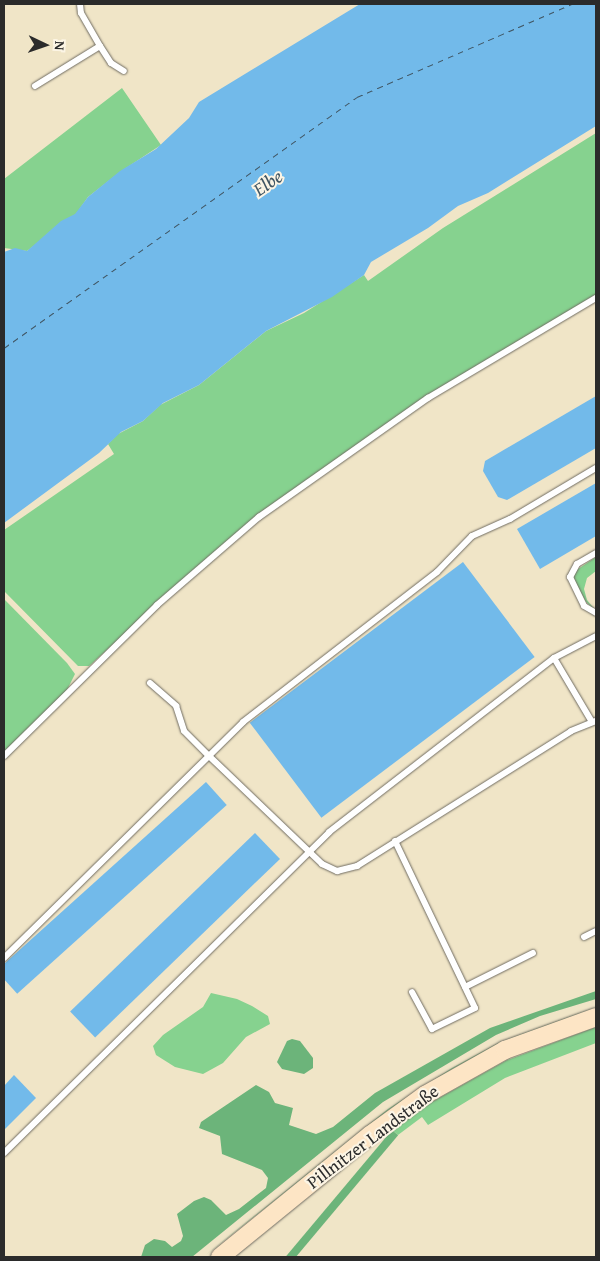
<!DOCTYPE html>
<meta charset="utf-8">
<style>
body{margin:0}
#map{position:relative;width:600px;height:1261px;overflow:hidden;background:#f0e5c7;font-family:"Gentium Book Plus",serif}
div>[style]{position:absolute}
[style*='--x']{left:calc(var(--x)*1px);top:calc(var(--y)*1px);width:calc(var(--w)*1px);rotate:calc(var(--a)*1deg)}
.green>*{inset:0;background:#86d28f}
.forest>*{inset:0;background:#6cb47a;transform-origin:0 0}
.water>*{inset:0;background:#72baea;transform-origin:0 0}
.ferry>*{height:1px;margin-top:-0.5px;transform-origin:0;background:repeating-linear-gradient(90deg,#405664 0 6px,transparent 0 11px)}
.roads{filter:drop-shadow(0 0 1px #706c62) drop-shadow(0 0 1px #706c62)}
.service>*{height:6px;margin:-3px;padding:0 3px;transform-origin:3px;border-radius:3px;background:#fff}
.secondary>*{height:18px;margin:-9px;padding:0 9px;transform-origin:9px;border-radius:9px;background:#fde5c5}
span{translate:-50% -50%;white-space:nowrap;text-align:center;line-height:1.15;-webkit-text-stroke:4px #fcf5e5;paint-order:stroke}
.street-label{font-size:18px;color:#2b2b2b}
.water-label{font-size:19px;color:#405664;font-style:italic}
.frame{position:absolute;inset:0;border:5px solid #2b2b2b;pointer-events:none}
.north{position:absolute;left:20px;top:20px;width:50px;height:50px;-webkit-text-stroke:4px #fcf5e5;paint-order:stroke;rotate:93deg;font-size:14px;font-weight:700;line-height:20px;text-align:center;color:#2b2b2b}
.north::after{content:'';display:block;margin:auto;width:18px;height:22px;background:#2b2b2b;clip-path:polygon(50% 0,100% 100%,50% 72%,0 100%)}
</style>
<div id="map">
<div class="green">
<i style="clip-path:polygon(122px 88px,161px 145px,120px 172px,88px 197px,76px 214px,27px 251px,4px 248px,4px 179px)"></i>
<i style="clip-path:polygon(596px 133px,596px 296px,518px 341px,258px 514px,89px 666px,78px 666px,4px 591px,4px 530px,114px 454px,108px 444px,118px 434px,143px 421px,160px 405px,199px 385px,266px 331px,304px 313px,364px 275px,368px 281px,443px 228px)"></i>
<i style="clip-path:polygon(596px 557px,596px 571px,587px 578px,584px 589px,587px 600px,596px 611px,585px 601px,573px 578px,575px 571px)"></i>
<i style="clip-path:polygon(4px 599px,67px 663px,75px 674px,67px 690px,4px 752px)"></i>
<i style="clip-path:polygon(211px 993px,237px 999px,252px 1006px,268px 1016px,270px 1024px,246px 1037px,223px 1063px,203px 1074px,175px 1067px,156px 1055px,153px 1046px,163px 1035px,203px 1007px)"></i>
<i style="clip-path:polygon(596px 1007px,502px 1043px,454px 1068px,390px 1109px,203px 1257px,388px 1109px,452px 1068px,500px 1042px)"></i>
<i style="clip-path:polygon(596px 1027px,596px 1043px,505px 1078px,428px 1125px,422px 1117px,398px 1135px,392px 1130px,432px 1102px,507px 1060px)"></i>
</div>
<div class="forest">
<i style="clip-path:polygon(596px 991px,596px 999px,540px 1016px,496px 1035px,383px 1102px,192px 1257px,141px 1257px,145px 1245px,154px 1239px,165px 1241px,172px 1247px,181px 1241px,183px 1236px,177px 1214px,194px 1201px,204px 1197px,211px 1200px,226px 1215px,239px 1209px,266px 1188px,268px 1178px,262px 1170px,222px 1154px,220px 1136px,199px 1128px,201px 1122px,256px 1085px,269px 1092px,275px 1103px,293px 1108px,289px 1125px,316px 1134px,333px 1127px,375px 1093px,490px 1028px)"></i>
<i style="clip-path:polygon(292px 1039px,300px 1041px,313px 1058px,313px 1068px,304px 1074px,282px 1069px,277px 1062px,287px 1041px)"></i>
<i style="left:392px;top:1130px;width:8px;height:203px;rotate:40deg"></i>
</div>
<div class="water">
<i style="clip-path:polygon(360px 4px,596px 4px,596px 126px,488px 193px,458px 206px,428px 228px,371px 262px,364px 275px,332px 297px,266px 331px,199px 385px,163px 403px,143px 421px,121px 432px,99px 453px,4px 523px,4px 252px,15px 248px,27px 251px,61px 221px,75px 214px,88px 197px,120px 171px,156px 149px,189px 118px,199px 102px)"></i>
<i style="clip-path:polygon(596px 396px,596px 448px,507px 500px,498px 497px,483px 471px,485px 461px)"></i>
<i style="clip-path:polygon(596px 483px,596px 536px,540px 569px,517px 529px)"></i>
<i style="left:463px;top:562px;width:119px;height:267px;rotate:53deg"></i>
<i style="left:206px;top:782px;width:31px;height:282px;rotate:48deg"></i>
<i style="left:255px;top:833px;width:36px;height:257px;rotate:46deg"></i>
<i style="clip-path:polygon(14px 1075px,36px 1098px,4px 1130px,4px 1086px)"></i>
</div>
<div class="ferry">
<i style="--x:4;--y:348;--w:433;--a:-35.4"></i>
<i style="--x:357;--y:97;--w:234;--a:-23.4"></i>
</div>
<div class="roads">
<div class="service">
<i style="--x:80;--y:4;--w:9;--a:84"></i>
<i style="--x:81;--y:13;--w:38;--a:60"></i>
<i style="--x:100;--y:46;--w:20;--a:57"></i>
<i style="--x:111;--y:63;--w:15;--a:32"></i>
<i style="--x:35;--y:86;--w:76;--a:-31.6"></i>
<i style="--x:596;--y:553;--w:22;--a:150"></i>
<i style="--x:577;--y:564;--w:15;--a:118"></i>
<i style="--x:570;--y:577;--w:32;--a:64"></i>
<i style="--x:584;--y:606;--w:14;--a:30"></i>
<i style="--x:554;--y:658;--w:74;--a:59.3"></i>
<i style="--x:150;--y:683;--w:35;--a:41"></i>
<i style="--x:176;--y:706;--w:26;--a:72"></i>
<i style="--x:184;--y:731;--w:34;--a:45"></i>
<i style="--x:208;--y:755;--w:158;--a:43.7"></i>
<i style="--x:322;--y:864;--w:17;--a:25"></i>
<i style="--x:337;--y:871;--w:21;--a:-14"></i>
<i style="--x:357;--y:866;--w:253;--a:-32.2"></i>
<i style="--x:571;--y:731;--w:27;--a:-22"></i>
<i style="--x:4;--y:756;--w:215;--a:-44.6"></i>
<i style="--x:157;--y:605;--w:135;--a:-40.8"></i>
<i style="--x:259;--y:517;--w:207;--a:-35.2"></i>
<i style="--x:428;--y:398;--w:196;--a:-30.8"></i>
<i style="--x:395;--y:841;--w:185;--a:64.4"></i>
<i style="--x:475;--y:1008;--w:48;--a:154"></i>
<i style="--x:432;--y:1029;--w:42;--a:-118.4"></i>
<i style="--x:584;--y:937;--w:13;--a:-27"></i>
<i style="--x:4;--y:958;--w:336;--a:-44.6"></i>
<i style="--x:243;--y:722;--w:245;--a:-37.7"></i>
<i style="--x:437;--y:572;--w:50;--a:-45.8"></i>
<i style="--x:472;--y:536;--w:42;--a:-24.1"></i>
<i style="--x:510;--y:519;--w:100;--a:-30.7"></i>
<i style="--x:465;--y:987;--w:76;--a:-26.6"></i>
<i style="--x:4;--y:1153;--w:457;--a:-44.6"></i>
<i style="--x:329;--y:832;--w:284;--a:-37.7"></i>
<i style="--x:554;--y:658;--w:47;--a:-27.6"></i>
</div>
<div class="secondary">
<i style="--x:220;--y:1257;--w:193;--a:-39.1"></i>
<i style="--x:370;--y:1135;--w:68;--a:-36"></i>
<i style="--x:425;--y:1095;--w:92;--a:-29.4"></i>
<i style="--x:505;--y:1050;--w:97;--a:-19.9"></i>
</div>
</div>
<div class="street-label">
<span style="left:373px;top:1137px;rotate:-37deg">Pillnitzer Landstraße</span>
</div>
<div class="water-label">
<span style="left:268px;top:183px;rotate:-35deg">Elbe</span>
</div>
<div class="frame"></div>
<div class="north">N</div>
</div>
